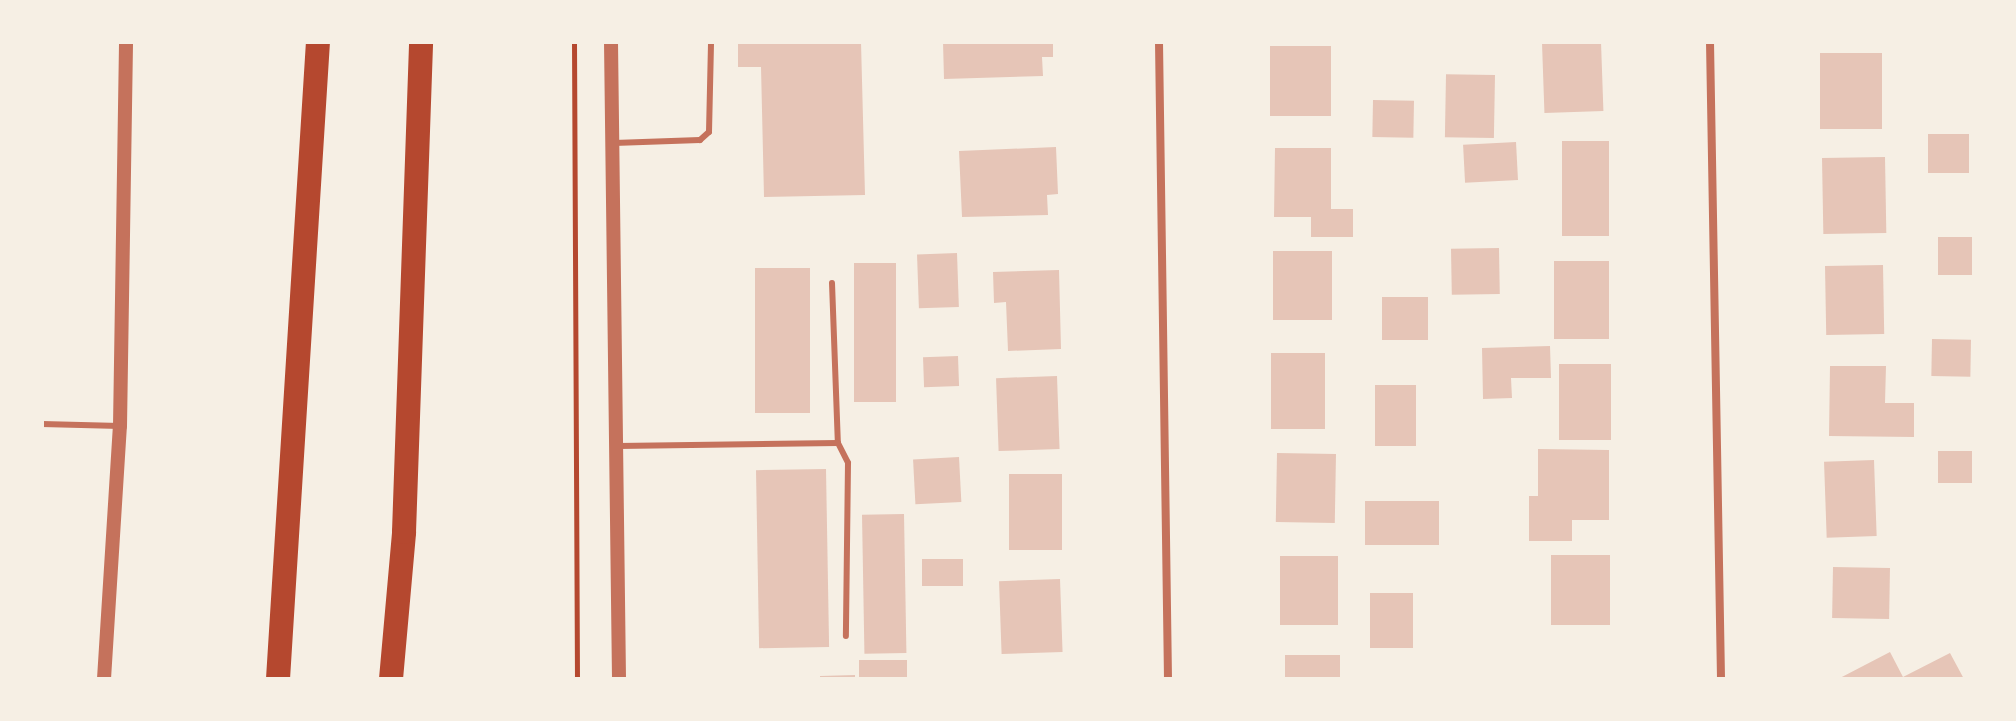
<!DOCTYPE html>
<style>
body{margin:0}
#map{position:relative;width:2016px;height:721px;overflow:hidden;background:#f6efe4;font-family:"Noto Sans",sans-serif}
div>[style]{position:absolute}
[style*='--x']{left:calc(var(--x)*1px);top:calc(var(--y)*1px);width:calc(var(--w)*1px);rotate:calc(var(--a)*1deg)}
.building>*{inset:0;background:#e6c5b7;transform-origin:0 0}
.path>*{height:5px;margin:-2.5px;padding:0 2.5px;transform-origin:2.5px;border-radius:2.5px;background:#b5482f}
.service>*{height:6px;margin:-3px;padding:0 3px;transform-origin:3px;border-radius:3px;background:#c5725c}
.minor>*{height:8px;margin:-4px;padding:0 4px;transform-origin:4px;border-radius:4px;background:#c5725c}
.tertiary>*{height:14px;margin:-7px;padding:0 7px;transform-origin:7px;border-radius:7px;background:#c5725c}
.motorway>*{height:24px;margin:-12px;padding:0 12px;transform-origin:12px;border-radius:12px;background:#b5482f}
span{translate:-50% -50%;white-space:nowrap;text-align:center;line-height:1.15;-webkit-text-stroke:6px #f6efe4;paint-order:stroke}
.frame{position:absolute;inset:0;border:44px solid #f6efe4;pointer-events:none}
</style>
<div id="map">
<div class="building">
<i style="clip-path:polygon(738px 42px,861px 42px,865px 195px,764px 197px,761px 67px,738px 67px)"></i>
<i style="clip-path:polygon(943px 42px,1053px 42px,1053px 57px,1042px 57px,1043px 76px,944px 79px)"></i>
<i style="left:1601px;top:42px;width:69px;height:59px;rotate:88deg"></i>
<i style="left:1331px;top:46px;width:70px;height:61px;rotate:90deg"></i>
<i style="left:1882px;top:53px;width:76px;height:62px;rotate:90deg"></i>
<i style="left:1495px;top:75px;width:63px;height:49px;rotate:91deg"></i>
<i style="left:1373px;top:100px;width:41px;height:37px;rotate:1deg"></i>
<i style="left:1928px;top:134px;width:41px;height:39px"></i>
<i style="left:1562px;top:141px;width:47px;height:95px"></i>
<i style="left:1516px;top:142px;width:38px;height:53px;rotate:87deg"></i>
<i style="clip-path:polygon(1056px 147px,1058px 194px,1047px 195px,1048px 215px,962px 217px,959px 151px)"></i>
<i style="clip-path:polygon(1275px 148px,1331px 148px,1331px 209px,1353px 209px,1353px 237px,1311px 237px,1311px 217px,1274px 217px)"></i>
<i style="left:1885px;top:157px;width:76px;height:63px;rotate:89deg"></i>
<i style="left:1938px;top:237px;width:36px;height:38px"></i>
<i style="left:1499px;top:248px;width:46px;height:48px;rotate:89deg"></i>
<i style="left:1273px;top:251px;width:59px;height:69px"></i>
<i style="left:957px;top:253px;width:54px;height:40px;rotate:88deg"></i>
<i style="left:1554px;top:261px;width:55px;height:78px"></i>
<i style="left:854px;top:263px;width:42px;height:139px"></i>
<i style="left:1883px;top:265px;width:69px;height:58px;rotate:89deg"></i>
<i style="left:755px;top:268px;width:55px;height:145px"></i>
<i style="clip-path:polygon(1059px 270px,1061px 349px,1008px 351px,1006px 302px,994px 303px,993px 272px)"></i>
<i style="left:1382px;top:297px;width:46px;height:43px"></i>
<i style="left:1932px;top:339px;width:39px;height:37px;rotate:1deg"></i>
<i style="clip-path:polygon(1550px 346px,1551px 378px,1511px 378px,1512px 398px,1483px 399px,1482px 348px)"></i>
<i style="left:1271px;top:353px;width:54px;height:76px"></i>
<i style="left:958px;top:356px;width:30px;height:35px;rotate:88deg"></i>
<i style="left:1611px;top:364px;width:76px;height:52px;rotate:90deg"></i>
<i style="clip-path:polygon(1830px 366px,1886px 366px,1885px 403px,1914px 403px,1914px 437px,1829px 436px)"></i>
<i style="left:1057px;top:376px;width:73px;height:61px;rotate:88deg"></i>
<i style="left:1375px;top:385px;width:41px;height:61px"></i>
<i style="clip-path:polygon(1538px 449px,1609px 450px,1609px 520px,1572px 520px,1572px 541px,1529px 541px,1529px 496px,1538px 496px)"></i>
<i style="left:1974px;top:451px;width:32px;height:36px;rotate:90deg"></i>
<i style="left:1277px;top:453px;width:59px;height:69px;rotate:1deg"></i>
<i style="left:959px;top:457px;width:45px;height:46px;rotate:87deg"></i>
<i style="left:1874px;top:460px;width:76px;height:50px;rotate:88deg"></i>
<i style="left:826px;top:469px;width:178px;height:70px;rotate:89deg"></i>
<i style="left:1062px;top:474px;width:76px;height:53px;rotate:90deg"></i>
<i style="left:1439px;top:501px;width:44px;height:74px;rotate:90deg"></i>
<i style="left:904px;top:514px;width:139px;height:42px;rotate:89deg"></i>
<i style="left:1610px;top:555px;width:70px;height:59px;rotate:90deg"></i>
<i style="left:1280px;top:556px;width:58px;height:69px"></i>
<i style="left:922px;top:559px;width:41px;height:27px"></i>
<i style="left:1833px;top:567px;width:57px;height:51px;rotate:1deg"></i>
<i style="left:1060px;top:579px;width:73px;height:61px;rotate:88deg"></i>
<i style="left:1413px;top:593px;width:55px;height:43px;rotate:90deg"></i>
<i style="clip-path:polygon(1890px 652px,1903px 677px,1950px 653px,1964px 679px,1838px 679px)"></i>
<i style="left:1340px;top:655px;width:24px;height:55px;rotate:90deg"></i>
<i style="left:859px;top:660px;width:48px;height:19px"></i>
<i style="clip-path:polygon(855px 675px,855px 679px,820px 679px,820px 676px)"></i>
</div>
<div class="path">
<i style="--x:574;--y:42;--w:637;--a:89.73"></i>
</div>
<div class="service">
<i style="--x:614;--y:143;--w:86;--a:-2"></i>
<i style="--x:700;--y:140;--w:12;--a:-42"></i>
<i style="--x:709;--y:132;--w:90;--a:-88.7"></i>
<i style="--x:832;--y:283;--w:160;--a:87.9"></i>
<i style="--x:838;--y:443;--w:22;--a:63"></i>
<i style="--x:848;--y:463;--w:173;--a:90.7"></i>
<i style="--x:42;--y:424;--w:78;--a:1.5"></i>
<i style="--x:618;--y:446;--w:220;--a:-0.8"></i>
</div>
<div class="minor">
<i style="--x:1159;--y:42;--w:637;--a:89.19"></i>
<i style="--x:1710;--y:42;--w:637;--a:89.01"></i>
</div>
<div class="tertiary">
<i style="--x:611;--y:42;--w:637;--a:89.28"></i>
<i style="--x:104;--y:679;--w:254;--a:-86.4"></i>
<i style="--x:120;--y:426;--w:384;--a:-89.1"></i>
</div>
<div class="motorway">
<i style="--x:278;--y:679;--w:638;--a:-86.41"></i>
<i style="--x:391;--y:679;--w:148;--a:-84.9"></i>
<i style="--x:404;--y:532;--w:490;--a:-88"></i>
</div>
<div class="frame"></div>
</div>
